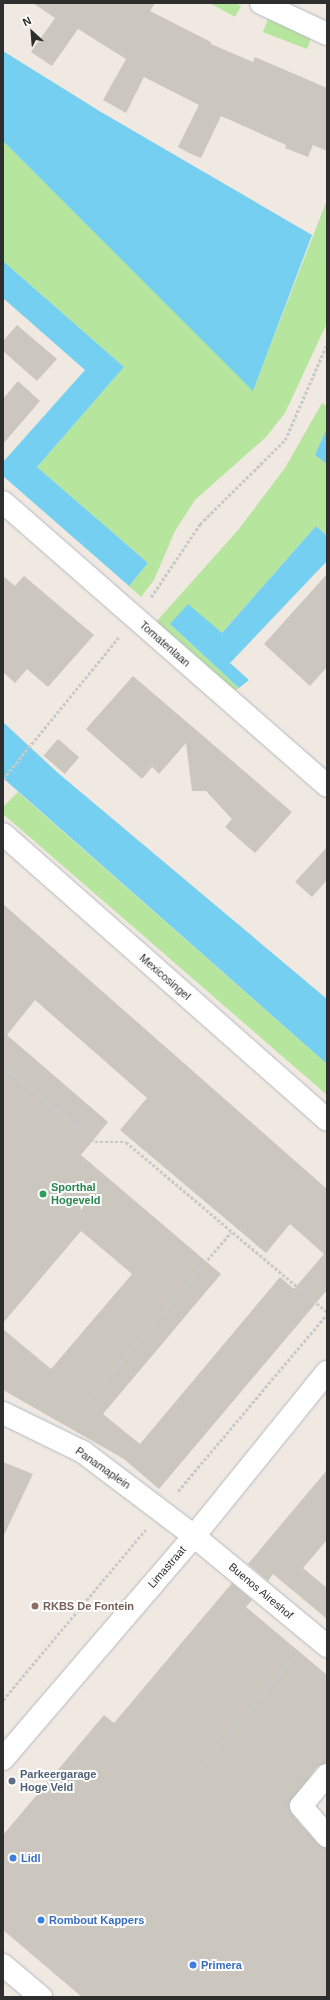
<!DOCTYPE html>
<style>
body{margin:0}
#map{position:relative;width:330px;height:2000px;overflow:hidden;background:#efe9e1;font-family:Helvetica,sans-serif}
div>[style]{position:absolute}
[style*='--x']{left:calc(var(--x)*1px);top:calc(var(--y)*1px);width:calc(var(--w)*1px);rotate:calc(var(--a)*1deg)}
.green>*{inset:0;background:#b6e59e}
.water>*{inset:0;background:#75cff0}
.building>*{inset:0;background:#cbc7bf;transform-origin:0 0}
.path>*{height:2.5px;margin-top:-1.25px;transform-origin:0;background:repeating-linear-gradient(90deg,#c9c9c9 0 3px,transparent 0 5px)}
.roads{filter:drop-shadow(0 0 1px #b4b7c1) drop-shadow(0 0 1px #b4b7c1)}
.street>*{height:22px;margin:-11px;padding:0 11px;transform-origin:11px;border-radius:11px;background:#fff}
.dots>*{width:11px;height:11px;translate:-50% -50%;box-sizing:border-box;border:2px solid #fff;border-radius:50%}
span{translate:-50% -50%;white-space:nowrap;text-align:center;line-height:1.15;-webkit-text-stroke:4px #fff;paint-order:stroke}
.street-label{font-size:11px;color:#2e2e2e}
.leisure-label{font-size:11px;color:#27864d;font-weight:700}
.left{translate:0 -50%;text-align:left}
.education-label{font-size:11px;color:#785e54;font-weight:700}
.service-label{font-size:11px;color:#4e5e75;font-weight:700}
.shop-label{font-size:11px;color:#366cbe;font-weight:700}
.frame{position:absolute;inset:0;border:4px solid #2e2e2e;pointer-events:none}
.north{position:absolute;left:12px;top:12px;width:40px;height:40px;-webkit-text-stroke:3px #fff;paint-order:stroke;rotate:334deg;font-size:11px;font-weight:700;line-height:16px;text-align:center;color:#2e2e2e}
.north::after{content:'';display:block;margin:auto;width:14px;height:18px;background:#2e2e2e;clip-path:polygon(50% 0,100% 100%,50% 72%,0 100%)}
</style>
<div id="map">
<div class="green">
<i style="clip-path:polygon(210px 3px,235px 3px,241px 6px,235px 17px)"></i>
<i style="clip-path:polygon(268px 19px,311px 38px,307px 49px,263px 32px)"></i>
<i style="clip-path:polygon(3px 141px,253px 390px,327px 200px,327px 323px,285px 413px,266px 437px,195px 500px,175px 531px,154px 580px,141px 597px,129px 586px,148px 563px,37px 467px,124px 367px,3px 261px)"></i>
<i style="clip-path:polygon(322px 403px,327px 406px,327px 428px,315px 455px,327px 464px,327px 536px,316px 526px,220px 635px,170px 624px,239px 688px,232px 692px,156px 622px,239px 529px,285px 468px)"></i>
<i style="clip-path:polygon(18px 792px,327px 1064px,327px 1095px,3px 814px,3px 807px)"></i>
</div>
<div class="water">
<i style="clip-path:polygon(3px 51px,101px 112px,312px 235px,253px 391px,3px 141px)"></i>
<i style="clip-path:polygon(3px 261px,124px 367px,37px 467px,148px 563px,129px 586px,3px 476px,3px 462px,85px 370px,3px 298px)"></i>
<i style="clip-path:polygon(327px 428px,327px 464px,315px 455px)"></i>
<i style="clip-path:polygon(316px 526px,327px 536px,327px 561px,230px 663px,249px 680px,239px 688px,170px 624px,188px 604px,222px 633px)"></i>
<i style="clip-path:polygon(3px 722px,58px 773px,327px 999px,327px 1064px,3px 778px)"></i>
</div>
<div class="building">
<i style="clip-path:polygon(33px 3px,155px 3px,150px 11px,211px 42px,211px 44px,253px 62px,255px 57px,327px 88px,327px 151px,313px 145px,308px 157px,285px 148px,286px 145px,221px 116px,201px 158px,189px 153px,178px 147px,199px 105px,144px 77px,126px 113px,103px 100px,126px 59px,78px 29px,52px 66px,31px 52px,55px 18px)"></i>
<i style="clip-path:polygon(17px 325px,57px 359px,37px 381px,3px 351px,3px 341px)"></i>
<i style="clip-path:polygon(18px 381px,40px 401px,3px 444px,3px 399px)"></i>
<i style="clip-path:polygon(327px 574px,327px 667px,310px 686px,264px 644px)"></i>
<i style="clip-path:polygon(3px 576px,15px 586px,24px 576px,94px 635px,48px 687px,27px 669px,15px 683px,3px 672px)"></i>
<i style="clip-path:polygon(133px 676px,292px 812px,255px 853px,225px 827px,232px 819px,206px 791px,192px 791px,186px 743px,159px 774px,152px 767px,142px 779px,86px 729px)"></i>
<i style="left:58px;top:739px;width:28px;height:22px;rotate:41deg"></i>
<i style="clip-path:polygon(327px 847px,327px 880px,312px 897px,295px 882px)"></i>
<i style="clip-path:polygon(evenodd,3px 904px,327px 1189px,327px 1290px,159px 1489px,124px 1459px,3px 1390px,3px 1329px,51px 1369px,132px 1274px,81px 1231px,3px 1323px,3px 904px,35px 1000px,147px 1098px,120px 1130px,266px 1253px,290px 1224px,324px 1254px,294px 1289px,280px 1277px,140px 1444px,103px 1414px,221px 1274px,81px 1155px,108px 1122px,7px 1035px,35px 1000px)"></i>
<i style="clip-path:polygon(3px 1462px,33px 1474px,3px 1537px)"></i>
<i style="clip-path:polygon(327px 1470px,327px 1540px,303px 1568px,327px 1588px,327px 1619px,273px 1574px,268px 1581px,248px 1564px)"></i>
<i style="clip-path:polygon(232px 1583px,252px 1600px,246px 1607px,327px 1675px,327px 1763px,317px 1767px,289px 1804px,292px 1814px,318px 1844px,327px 1848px,327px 1997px,82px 1997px,3px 1930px,3px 1835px,104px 1715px,114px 1723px)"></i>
</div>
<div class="path">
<i style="--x:151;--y:597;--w:88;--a:-56.1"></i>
<i style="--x:200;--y:524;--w:120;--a:-44.7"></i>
<i style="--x:285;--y:440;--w:105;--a:-66.4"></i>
<i style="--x:3;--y:779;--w:183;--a:-50.8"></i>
<i style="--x:3;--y:1037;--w:1;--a:90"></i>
<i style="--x:3;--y:1065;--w:120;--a:39.9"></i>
<i style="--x:95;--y:1142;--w:31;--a:0"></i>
<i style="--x:126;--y:1142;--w:263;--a:40.2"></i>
<i style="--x:94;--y:1393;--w:211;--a:-49.6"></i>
<i style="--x:178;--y:1491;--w:231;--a:-49.9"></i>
<i style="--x:3;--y:1700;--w:222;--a:-50.1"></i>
<i style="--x:205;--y:1762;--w:142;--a:-49.6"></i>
</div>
<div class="roads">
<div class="street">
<i style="--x:261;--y:3;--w:73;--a:25.2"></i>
<i style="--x:3;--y:502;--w:431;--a:41.2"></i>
<i style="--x:3;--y:834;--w:432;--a:41.4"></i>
<i style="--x:3;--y:1413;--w:89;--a:26"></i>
<i style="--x:83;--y:1452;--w:139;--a:37.1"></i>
<i style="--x:194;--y:1536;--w:173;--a:39.6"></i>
<i style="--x:3;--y:1759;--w:294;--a:-49.4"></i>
<i style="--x:194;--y:1536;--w:211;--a:-51"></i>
<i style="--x:327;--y:1775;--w:40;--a:130"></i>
<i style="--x:301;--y:1806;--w:40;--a:49"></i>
<i style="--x:3;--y:1965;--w:50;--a:40.1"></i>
</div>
</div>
<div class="dots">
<i style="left:43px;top:1194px;background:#2e9e5b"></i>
<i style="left:35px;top:1606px;background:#8d6e63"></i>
<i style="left:12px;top:1781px;background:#5c6f8a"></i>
<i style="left:13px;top:1858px;background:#3f7fe0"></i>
<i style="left:41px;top:1920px;background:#3f7fe0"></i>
<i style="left:193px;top:1965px;background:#3f7fe0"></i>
</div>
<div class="street-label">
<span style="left:165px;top:644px;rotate:41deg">Tomatenlaan</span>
<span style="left:165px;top:977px;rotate:41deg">Mexicosingel</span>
<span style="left:103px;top:1468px;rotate:35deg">Panamaplein</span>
<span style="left:167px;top:1567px;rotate:-49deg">Limastraat</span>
<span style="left:261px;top:1591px;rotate:40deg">Buenos Aireshof</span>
</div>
<div class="leisure-label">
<span class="left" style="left:51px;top:1194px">Sporthal<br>Hogeveld</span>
</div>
<div class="education-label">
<span class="left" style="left:43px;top:1606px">RKBS De Fontein</span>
</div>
<div class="service-label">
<span class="left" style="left:20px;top:1781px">Parkeergarage<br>Hoge Veld</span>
</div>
<div class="shop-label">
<span class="left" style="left:21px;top:1858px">Lidl</span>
<span class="left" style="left:49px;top:1920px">Rombout Kappers</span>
<span class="left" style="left:201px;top:1965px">Primera</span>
</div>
<div class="frame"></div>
<div class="north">N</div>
</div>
